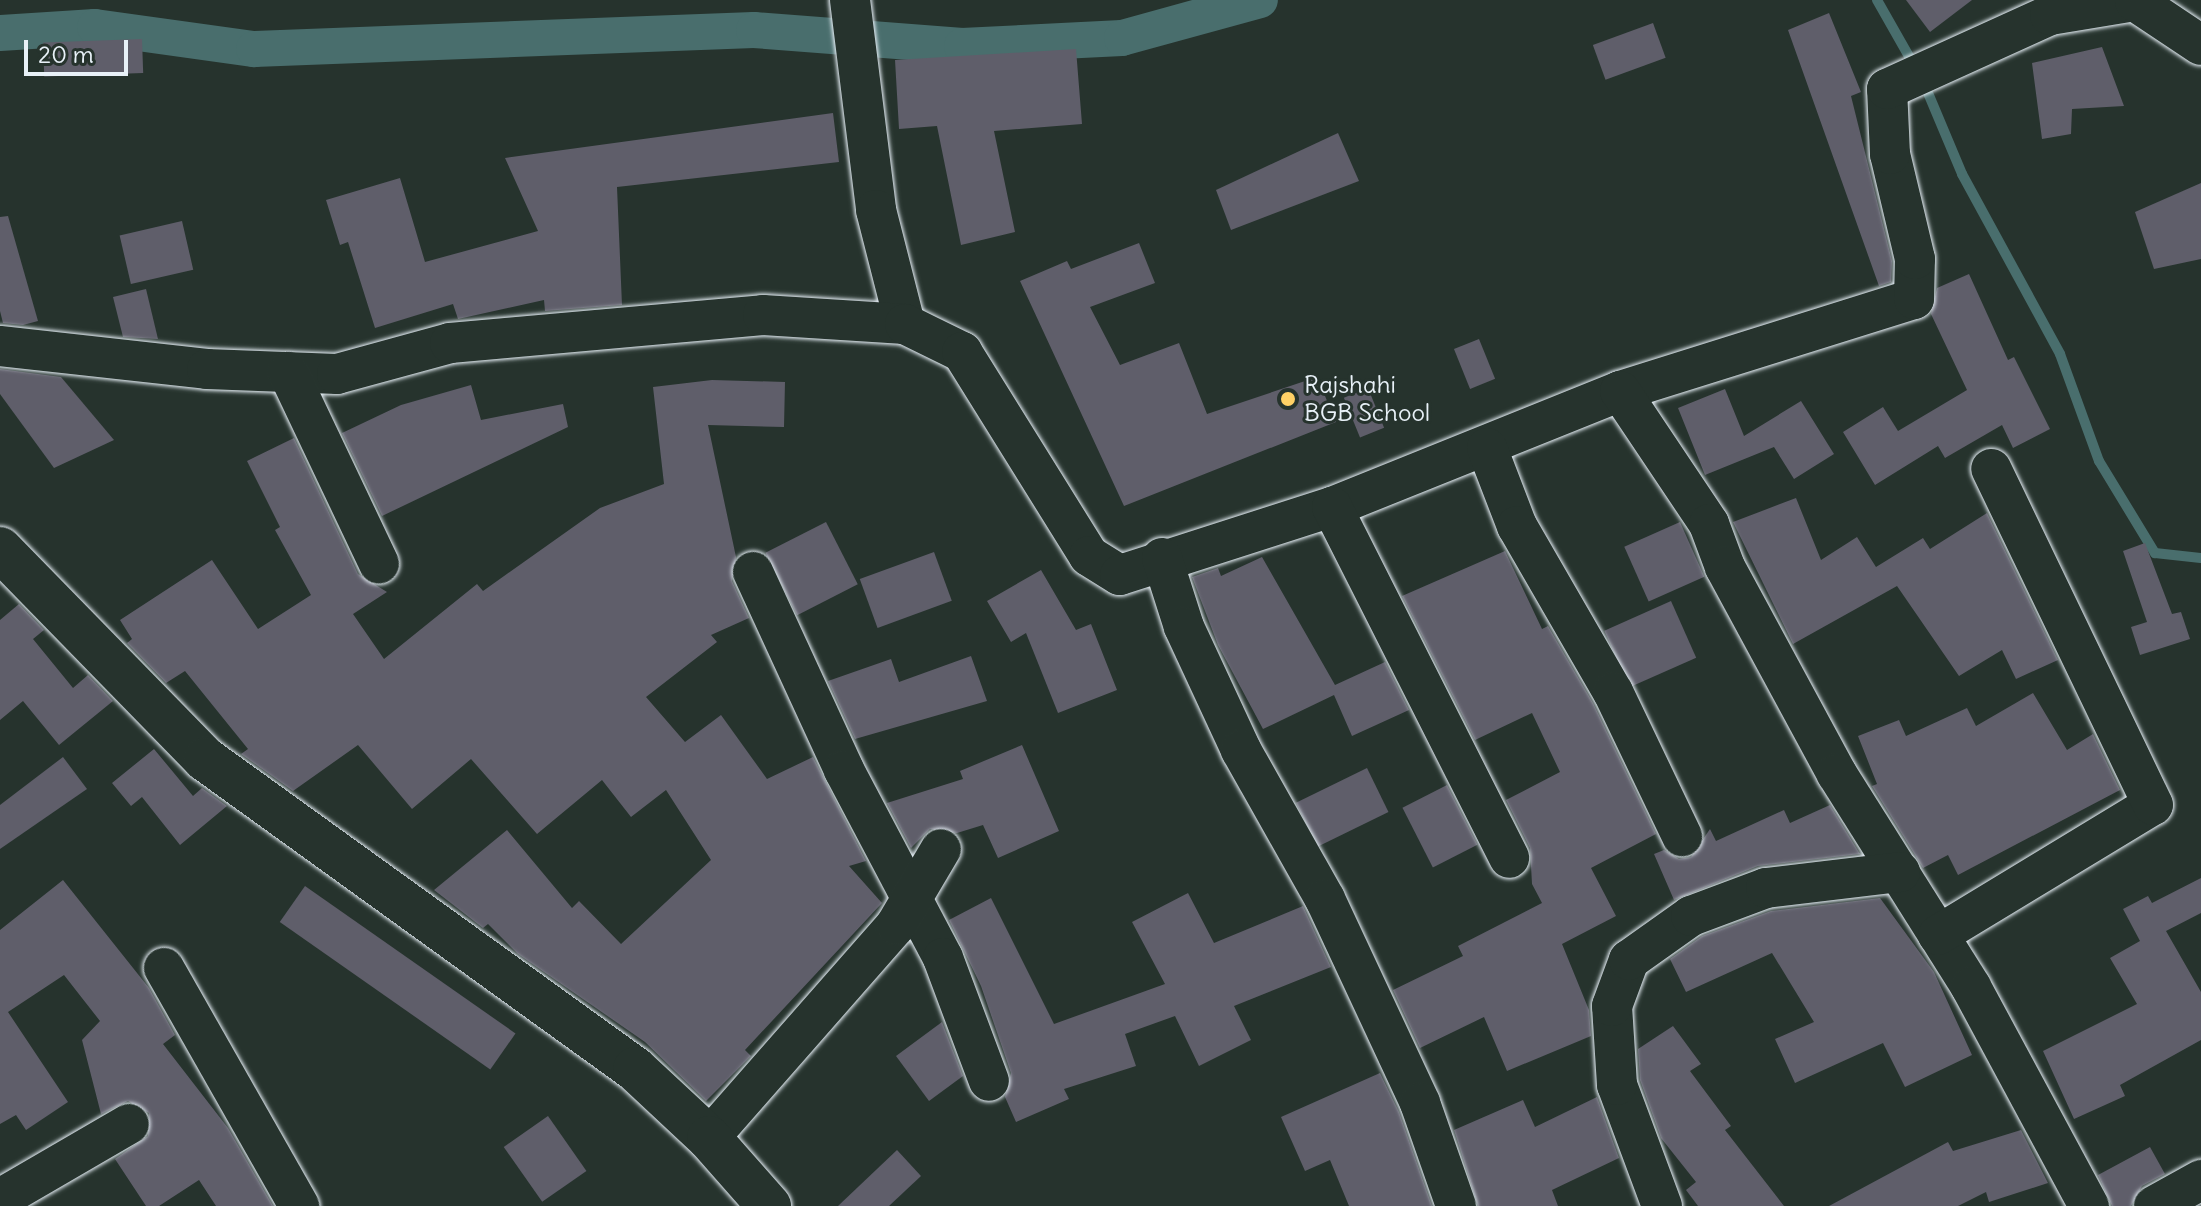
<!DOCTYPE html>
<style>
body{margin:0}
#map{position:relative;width:2201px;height:1206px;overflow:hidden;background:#26332d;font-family:Delius,sans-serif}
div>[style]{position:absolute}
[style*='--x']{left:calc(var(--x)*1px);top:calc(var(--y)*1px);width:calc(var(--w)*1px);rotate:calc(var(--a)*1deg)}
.stream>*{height:10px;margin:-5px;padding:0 5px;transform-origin:5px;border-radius:5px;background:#496e6d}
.canal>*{height:36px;margin:-18px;padding:0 18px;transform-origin:18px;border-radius:18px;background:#496e6d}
.building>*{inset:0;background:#5f5e6a;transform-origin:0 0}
.roads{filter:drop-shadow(0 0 2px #e8f1f8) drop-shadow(0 0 2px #e8f1f8)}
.minor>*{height:40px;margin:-20px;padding:0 20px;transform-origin:20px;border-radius:20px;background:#26332d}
.tertiary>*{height:44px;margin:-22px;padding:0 22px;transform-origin:22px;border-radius:22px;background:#26332d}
.dots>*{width:22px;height:22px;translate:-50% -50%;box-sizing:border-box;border:4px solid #26332d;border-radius:50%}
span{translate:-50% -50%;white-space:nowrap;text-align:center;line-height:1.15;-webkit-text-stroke:6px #26332d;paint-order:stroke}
.poi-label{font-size:24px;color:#e8f1f8}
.left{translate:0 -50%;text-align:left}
.scale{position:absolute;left:24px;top:40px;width:104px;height:36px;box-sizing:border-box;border:4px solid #e8f1f8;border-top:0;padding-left:10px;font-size:24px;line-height:28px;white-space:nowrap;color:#e8f1f8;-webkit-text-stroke:6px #26332d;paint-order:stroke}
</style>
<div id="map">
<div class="stream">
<i style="--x:1877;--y:0;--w:77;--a:60.4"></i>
<i style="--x:1923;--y:81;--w:101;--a:67.2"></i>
<i style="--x:1962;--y:174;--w:205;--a:61.4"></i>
<i style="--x:2060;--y:354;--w:114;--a:70"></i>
<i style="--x:2099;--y:461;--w:108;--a:58.7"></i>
<i style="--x:2155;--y:553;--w:46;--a:6.2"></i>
</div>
<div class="canal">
<i style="--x:0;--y:33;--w:95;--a:-3.6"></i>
<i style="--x:95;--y:27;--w:161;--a:7.9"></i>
<i style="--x:254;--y:49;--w:500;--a:-2.18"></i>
<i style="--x:754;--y:30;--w:209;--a:4.4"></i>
<i style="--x:962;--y:46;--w:160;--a:-2.9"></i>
<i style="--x:1122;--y:38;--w:143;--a:-15.4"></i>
</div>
<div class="building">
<i style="clip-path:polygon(1906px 0,1972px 0,1930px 32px)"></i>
<i style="clip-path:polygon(1829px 13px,1861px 92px,1851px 96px,1892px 261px,1891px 282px,1879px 286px,1788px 30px)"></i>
<i style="left:1653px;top:23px;width:37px;height:64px;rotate:70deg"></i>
<i style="left:142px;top:39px;width:34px;height:99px;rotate:88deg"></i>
<i style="clip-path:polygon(2102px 47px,2124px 106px,2072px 109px,2071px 134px,2042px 139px,2032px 63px)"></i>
<i style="clip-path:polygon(1076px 49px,1082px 124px,994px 131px,1015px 232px,961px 245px,937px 126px,899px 129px,895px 60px)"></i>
<i style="clip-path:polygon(833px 113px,839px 162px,617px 187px,622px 305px,545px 311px,544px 300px,458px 319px,453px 304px,375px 328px,348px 242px,340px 245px,326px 200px,400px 178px,425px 262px,538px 231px,505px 158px)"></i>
<i style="clip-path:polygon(1338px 133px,1359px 181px,1231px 230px,1216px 190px)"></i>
<i style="clip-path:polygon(2201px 183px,2201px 259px,2154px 269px,2135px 212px)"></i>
<i style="clip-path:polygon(8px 216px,38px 321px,23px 325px,3px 323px,0 311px,0 217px)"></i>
<i style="left:182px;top:221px;width:50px;height:64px;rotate:77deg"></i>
<i style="clip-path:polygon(1139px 243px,1155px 283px,1090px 307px,1120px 365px,1179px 343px,1207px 414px,1317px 377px,1336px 422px,1124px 506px,1020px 281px,1067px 261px,1071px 269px)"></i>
<i style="clip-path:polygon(1969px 274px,2008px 360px,2014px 357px,2050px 429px,2013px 448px,2002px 425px,1945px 458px,1938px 446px,1875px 485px,1843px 432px,1883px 407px,1898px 431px,1967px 390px,1931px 314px,1937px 288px)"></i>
<i style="clip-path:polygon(146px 289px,158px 339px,123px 337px,113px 297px)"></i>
<i style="left:1479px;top:339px;width:43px;height:27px;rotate:68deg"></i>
<i style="clip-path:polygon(0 369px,61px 377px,114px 440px,54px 468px,0 394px)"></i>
<i style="clip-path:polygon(712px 380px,785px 382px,784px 427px,708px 425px,736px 557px,732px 581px,749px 618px,711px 635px,717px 642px,646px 697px,685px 742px,721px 715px,767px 779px,813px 757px,866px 861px,849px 866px,882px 903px,745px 1050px,751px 1056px,706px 1101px,645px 1042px,518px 954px,488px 924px,483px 928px,434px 890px,507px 830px,572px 908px,579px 901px,621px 944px,711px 860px,666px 790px,631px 817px,602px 780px,537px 834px,471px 759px,412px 809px,358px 745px,293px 791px,241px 754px,248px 749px,185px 671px,166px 683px,127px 643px,132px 639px,120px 620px,212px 560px,258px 629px,311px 595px,275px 530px,280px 527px,247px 461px,294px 438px,358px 574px,387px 592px,353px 614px,384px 659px,477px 584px,483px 591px,600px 508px,664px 484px,653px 387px)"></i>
<i style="clip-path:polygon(471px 385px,481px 420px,563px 404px,568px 427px,382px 516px,342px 433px,401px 405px)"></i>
<i style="left:1368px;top:388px;width:43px;height:26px;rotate:68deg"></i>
<i style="clip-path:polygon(1725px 389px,1744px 436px,1801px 401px,1834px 454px,1794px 479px,1774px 447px,1705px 475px,1678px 408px)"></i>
<i style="clip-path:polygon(1796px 498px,1821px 560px,1857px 537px,1876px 567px,1923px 538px,1930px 549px,1987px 513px,2058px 660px,2016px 679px,2002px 650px,1959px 676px,1897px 586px,1793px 644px,1733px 522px)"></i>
<i style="left:826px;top:522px;width:70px;height:68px;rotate:63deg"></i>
<i style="left:1680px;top:522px;width:60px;height:61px;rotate:66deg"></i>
<i style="clip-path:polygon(2145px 543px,2172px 614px,2181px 612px,2190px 639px,2140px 655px,2131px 627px,2147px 622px,2123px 551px)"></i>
<i style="clip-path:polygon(1505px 551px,1542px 629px,1548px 626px,1593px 703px,1656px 834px,1591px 868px,1616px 916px,1562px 944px,1589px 1010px,1591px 1036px,1507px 1071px,1484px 1017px,1420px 1048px,1393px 990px,1463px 956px,1458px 946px,1542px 903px,1532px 884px,1530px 848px,1506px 800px,1560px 772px,1532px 713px,1475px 740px,1402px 596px)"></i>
<i style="left:934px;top:552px;width:52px;height:79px;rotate:70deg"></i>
<i style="clip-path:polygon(1262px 557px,1335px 685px,1385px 662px,1409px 710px,1352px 736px,1334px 695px,1263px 729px,1218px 645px,1192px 577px,1218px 568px,1221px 576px)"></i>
<i style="clip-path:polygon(1041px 570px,1076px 630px,1091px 624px,1117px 690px,1058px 713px,1026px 633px,1011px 642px,987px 601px)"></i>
<i style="left:1671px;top:601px;width:62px;height:73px;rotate:66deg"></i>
<i style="clip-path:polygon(19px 604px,44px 630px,33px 639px,73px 688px,88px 675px,113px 701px,59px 745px,23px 701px,0 720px,0 620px)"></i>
<i style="clip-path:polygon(971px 656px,987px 701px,855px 739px,828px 681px,891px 659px,899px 682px)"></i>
<i style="clip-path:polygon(2033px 693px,2067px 750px,2093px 734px,2120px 790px,1958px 875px,1948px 855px,1923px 868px,1872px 786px,1877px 784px,1858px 736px,1899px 720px,1906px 736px,1967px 708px,1976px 726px)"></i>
<i style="clip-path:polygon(1022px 745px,1059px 831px,998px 858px,983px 825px,957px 833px,930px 829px,911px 848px,887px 803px,963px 779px,960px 771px)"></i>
<i style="clip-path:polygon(154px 749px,193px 796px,202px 788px,227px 806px,180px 845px,142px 797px,131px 806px,112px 783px)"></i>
<i style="clip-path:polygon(63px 757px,87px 789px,0 849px,0 805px)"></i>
<i style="left:1367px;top:768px;width:49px;height:79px;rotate:64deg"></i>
<i style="left:1447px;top:785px;width:67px;height:50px;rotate:63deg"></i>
<i style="clip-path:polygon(1830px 805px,1860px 854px,1758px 866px,1674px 900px,1654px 854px,1664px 850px,1679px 859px,1691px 857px,1710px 829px,1716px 841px,1784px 810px,1790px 823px)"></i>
<i style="clip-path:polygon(2201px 878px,2201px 913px,2166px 931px,2201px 992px,2201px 1040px,2120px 1085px,2125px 1096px,2074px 1119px,2043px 1051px,2137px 1004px,2110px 958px,2140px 941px,2123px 909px,2148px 896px,2152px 903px)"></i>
<i style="clip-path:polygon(63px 880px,149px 988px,175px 1035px,163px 1044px,228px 1128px,273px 1206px,216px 1206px,199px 1180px,159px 1206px,146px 1206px,115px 1159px,148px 1136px,149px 1113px,128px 1101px,101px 1114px,82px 1040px,100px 1021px,64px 975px,8px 1012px,68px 1102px,26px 1130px,16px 1115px,0 1124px,0 930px)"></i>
<i style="left:305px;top:886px;width:257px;height:44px;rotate:35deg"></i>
<i style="clip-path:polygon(1188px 893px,1214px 943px,1303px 906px,1331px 967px,1234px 1006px,1251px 1040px,1199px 1066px,1175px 1016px,1125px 1034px,1136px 1066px,1064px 1089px,1069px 1099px,1016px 1122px,1005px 1097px,1011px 1073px,981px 986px,949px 920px,991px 898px,1054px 1024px,1165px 984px,1132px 922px)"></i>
<i style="clip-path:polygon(1880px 898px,1934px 972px,1972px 1055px,1905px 1087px,1883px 1043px,1795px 1083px,1775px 1039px,1814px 1022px,1772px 953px,1686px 992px,1670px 959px,1702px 936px,1771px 911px)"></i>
<i style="clip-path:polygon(942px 1022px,963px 1076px,929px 1101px,896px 1056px)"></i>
<i style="clip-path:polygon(1673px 1026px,1701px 1064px,1690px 1071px,1731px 1126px,1725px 1130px,1784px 1206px,1698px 1206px,1686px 1190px,1696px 1182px,1661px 1138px,1640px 1080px,1638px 1049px)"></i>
<i style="clip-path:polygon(1380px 1073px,1399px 1112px,1432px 1206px,1349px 1206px,1330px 1160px,1305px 1171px,1281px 1117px)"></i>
<i style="clip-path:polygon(1597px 1097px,1619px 1158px,1552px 1190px,1558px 1206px,1478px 1206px,1454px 1130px,1523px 1100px,1535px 1127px)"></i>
<i style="left:548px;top:1116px;width:67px;height:54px;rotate:55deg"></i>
<i style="clip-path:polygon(2021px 1130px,2048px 1183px,1989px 1202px,1986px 1192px,1958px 1206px,1829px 1206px,1948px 1142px,1953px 1151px)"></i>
<i style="clip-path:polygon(2150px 1147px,2165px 1174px,2142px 1186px,2131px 1206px,2112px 1206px,2098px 1175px)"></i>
<i style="clip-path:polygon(897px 1150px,921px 1176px,889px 1206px,838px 1206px)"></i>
</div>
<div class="roads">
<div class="minor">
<i style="--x:850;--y:0;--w:212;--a:82.9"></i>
<i style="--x:876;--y:210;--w:118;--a:75.7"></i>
<i style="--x:0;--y:346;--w:208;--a:6.3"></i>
<i style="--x:207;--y:369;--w:130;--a:2.2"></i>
<i style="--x:337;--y:374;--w:117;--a:-15.3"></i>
<i style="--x:450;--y:343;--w:314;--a:-5.1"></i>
<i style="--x:763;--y:315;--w:142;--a:3.6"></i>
<i style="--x:905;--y:324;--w:64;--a:26.2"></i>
<i style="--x:962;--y:352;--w:240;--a:58.1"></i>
<i style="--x:1089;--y:556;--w:36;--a:32"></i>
<i style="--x:1120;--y:575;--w:223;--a:-17.8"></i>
<i style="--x:1332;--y:507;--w:310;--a:-21.9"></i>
<i style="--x:1620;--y:391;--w:308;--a:-17.4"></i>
<i style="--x:1914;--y:299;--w:40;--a:-88.6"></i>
<i style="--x:1915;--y:259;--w:108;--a:-103.4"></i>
<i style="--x:1890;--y:154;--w:65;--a:-92.6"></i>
<i style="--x:1887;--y:89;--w:179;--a:-24.4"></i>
<i style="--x:2050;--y:15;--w:86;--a:-9.4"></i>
<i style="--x:2135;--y:1;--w:79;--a:33.7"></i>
<i style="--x:288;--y:372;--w:212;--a:64.6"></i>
<i style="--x:1620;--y:391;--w:160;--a:56.2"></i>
<i style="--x:1709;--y:524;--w:46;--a:69.6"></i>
<i style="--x:1725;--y:567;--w:235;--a:61.6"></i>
<i style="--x:1837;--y:774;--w:252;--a:57.8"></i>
<i style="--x:1971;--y:987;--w:249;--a:61.7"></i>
<i style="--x:1487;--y:448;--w:84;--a:69"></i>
<i style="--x:1517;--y:526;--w:192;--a:60"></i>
<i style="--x:1613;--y:692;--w:160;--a:64.4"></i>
<i style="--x:1332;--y:507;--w:393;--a:63.2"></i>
<i style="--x:1162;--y:558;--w:72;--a:72.3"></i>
<i style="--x:1184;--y:627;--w:136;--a:65.1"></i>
<i style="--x:1241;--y:750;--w:171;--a:60.6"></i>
<i style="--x:1325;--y:899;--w:225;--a:65"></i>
<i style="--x:1420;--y:1103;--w:109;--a:70.7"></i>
<i style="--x:753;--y:572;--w:218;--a:65.3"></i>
<i style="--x:844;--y:770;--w:212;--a:62.2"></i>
<i style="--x:943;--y:958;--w:131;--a:69.5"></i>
<i style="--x:1938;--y:935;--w:251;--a:-31.2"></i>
<i style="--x:2153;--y:805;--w:373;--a:-115.7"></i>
<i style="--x:164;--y:968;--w:274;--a:60.4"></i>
<i style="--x:709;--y:1138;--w:283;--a:-48.7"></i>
<i style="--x:896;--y:925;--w:88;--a:-59.4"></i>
<i style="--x:0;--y:1199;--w:149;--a:-30.2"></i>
<i style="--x:1662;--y:1206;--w:129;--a:-110.4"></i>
<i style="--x:1617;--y:1085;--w:79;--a:-93.6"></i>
<i style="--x:1612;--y:1006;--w:49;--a:-69.7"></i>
<i style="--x:1629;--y:960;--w:76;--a:-35.4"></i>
<i style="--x:1691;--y:916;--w:80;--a:-20.5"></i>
<i style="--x:1766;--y:888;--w:135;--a:-6.8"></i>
<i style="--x:2154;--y:1206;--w:54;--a:-29"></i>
</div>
<div class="tertiary">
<i style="--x:0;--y:549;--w:293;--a:45.7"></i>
<i style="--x:205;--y:759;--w:530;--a:35.79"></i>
<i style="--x:635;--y:1069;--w:101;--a:43"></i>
<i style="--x:709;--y:1138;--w:91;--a:48.6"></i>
</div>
</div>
<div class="dots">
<i style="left:1288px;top:399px;background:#ffd166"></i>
</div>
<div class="poi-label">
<span class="left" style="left:1304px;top:399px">Rajshahi<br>BGB School</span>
</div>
<div class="scale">20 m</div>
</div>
